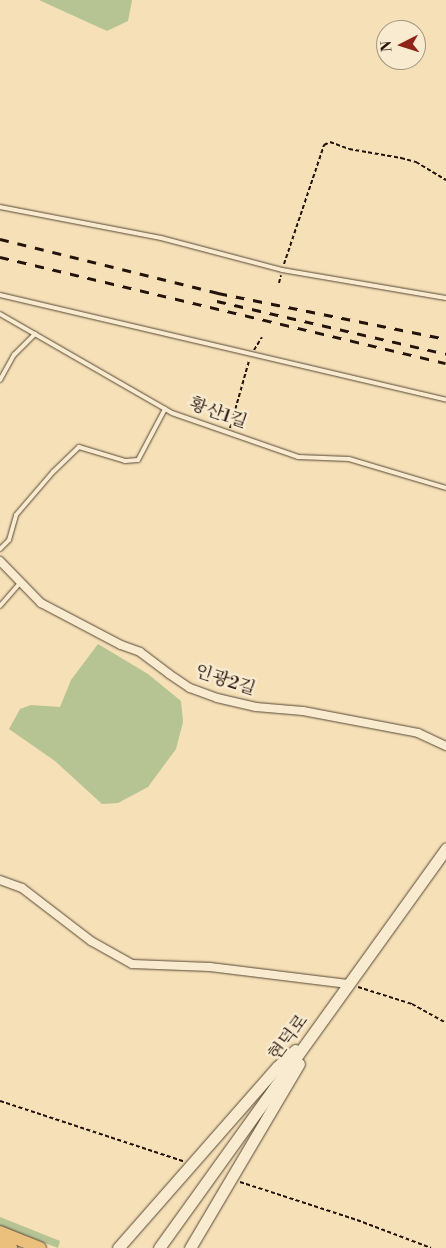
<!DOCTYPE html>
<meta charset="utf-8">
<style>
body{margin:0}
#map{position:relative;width:446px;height:1248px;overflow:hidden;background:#f5e0b7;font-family:"Libre Bodoni","Noto Serif KR",serif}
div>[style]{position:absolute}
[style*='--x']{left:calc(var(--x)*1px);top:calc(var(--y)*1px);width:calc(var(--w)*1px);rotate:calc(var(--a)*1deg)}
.green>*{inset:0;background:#b6c393}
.path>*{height:2px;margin-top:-1px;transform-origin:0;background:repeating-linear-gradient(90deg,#24130b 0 4px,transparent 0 6.5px)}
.roads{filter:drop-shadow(0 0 1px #584636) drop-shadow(0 0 1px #584636)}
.lane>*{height:4px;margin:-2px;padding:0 2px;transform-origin:2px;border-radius:2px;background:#f8ebd0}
.street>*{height:8px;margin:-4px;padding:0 4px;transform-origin:4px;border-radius:4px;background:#f8ebd0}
.secondary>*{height:11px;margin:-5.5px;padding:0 5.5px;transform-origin:5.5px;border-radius:5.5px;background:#f8ebd0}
.primary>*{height:12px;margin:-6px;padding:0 6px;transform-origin:6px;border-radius:6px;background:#eac07c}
.rail>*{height:2.5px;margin-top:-1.25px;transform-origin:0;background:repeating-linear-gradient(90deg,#24130b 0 9px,transparent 0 18px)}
span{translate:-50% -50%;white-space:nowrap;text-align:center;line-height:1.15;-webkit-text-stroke:5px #f8ebd0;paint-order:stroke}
.street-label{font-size:18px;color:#24130b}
.north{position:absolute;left:376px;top:20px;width:50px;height:50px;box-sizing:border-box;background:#f8ebd0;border:1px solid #a39581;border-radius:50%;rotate:265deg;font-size:14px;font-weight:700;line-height:20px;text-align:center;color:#24130b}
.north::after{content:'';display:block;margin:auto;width:18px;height:22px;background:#8f2418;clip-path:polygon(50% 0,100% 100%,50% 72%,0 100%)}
</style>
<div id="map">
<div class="green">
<i style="clip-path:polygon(39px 0,132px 0,128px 21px,107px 31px)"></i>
<i style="clip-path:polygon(98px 644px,148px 674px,181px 701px,183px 722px,176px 749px,148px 787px,118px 803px,102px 804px,55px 761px,9px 729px,20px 709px,31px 705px,60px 707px,71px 680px)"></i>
<i style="clip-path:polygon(0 1217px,60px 1241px,58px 1248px,0 1226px)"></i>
</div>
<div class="path">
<i style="--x:284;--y:264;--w:126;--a:-71.4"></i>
<i style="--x:324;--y:145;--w:7;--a:-27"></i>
<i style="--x:330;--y:142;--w:20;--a:20"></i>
<i style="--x:349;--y:149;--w:53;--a:9.8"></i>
<i style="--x:401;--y:158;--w:16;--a:15"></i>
<i style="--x:416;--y:162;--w:35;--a:31"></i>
<i style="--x:279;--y:283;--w:8;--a:-76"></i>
<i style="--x:254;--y:350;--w:15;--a:-58"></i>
<i style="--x:230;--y:428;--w:70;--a:-74.2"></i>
<i style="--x:358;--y:987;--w:57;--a:17.5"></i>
<i style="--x:412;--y:1004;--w:39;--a:29"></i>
<i style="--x:0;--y:1101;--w:193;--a:18.2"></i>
<i style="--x:240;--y:1182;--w:123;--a:18"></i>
<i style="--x:357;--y:1220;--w:79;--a:20.7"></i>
</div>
<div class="roads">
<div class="lane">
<i style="--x:0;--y:207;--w:164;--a:10.9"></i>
<i style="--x:161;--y:238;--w:125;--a:14.8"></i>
<i style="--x:282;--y:270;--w:166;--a:9.7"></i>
<i style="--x:0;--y:295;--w:458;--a:13.2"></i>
<i style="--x:0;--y:314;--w:198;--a:29.9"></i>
<i style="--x:172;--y:413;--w:133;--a:19.2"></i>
<i style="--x:298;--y:457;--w:51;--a:2.2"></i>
<i style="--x:349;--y:459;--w:101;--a:16.6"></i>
<i style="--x:0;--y:380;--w:29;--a:-61"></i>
<i style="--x:14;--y:355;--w:30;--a:-45"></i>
<i style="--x:0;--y:549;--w:13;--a:-45"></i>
<i style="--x:9;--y:540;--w:26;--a:-74"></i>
<i style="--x:16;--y:515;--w:57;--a:-49.3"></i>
<i style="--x:53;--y:472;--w:36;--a:-44"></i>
<i style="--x:79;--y:447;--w:48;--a:16.9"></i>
<i style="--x:125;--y:461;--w:13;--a:-4"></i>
<i style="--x:138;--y:460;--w:58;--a:-62.1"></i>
<i style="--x:0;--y:606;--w:32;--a:-49"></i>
</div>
<div class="street">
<i style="--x:0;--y:561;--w:59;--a:45.7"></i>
<i style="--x:41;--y:603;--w:90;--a:27.7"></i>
<i style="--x:121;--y:645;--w:20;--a:20"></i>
<i style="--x:140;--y:652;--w:36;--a:37"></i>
<i style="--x:169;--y:674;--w:25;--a:34"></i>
<i style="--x:190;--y:688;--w:29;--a:20"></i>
<i style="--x:217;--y:698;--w:40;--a:13"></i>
<i style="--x:256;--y:707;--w:47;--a:4.9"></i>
<i style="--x:303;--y:711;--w:117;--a:10.8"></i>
<i style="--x:418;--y:733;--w:31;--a:25"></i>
<i style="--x:0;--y:880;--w:23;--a:20"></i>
<i style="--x:22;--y:888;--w:87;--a:37.5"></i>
<i style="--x:91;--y:941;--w:47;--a:29.3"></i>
<i style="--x:132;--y:964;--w:78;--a:2.2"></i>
<i style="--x:210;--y:967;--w:139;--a:7"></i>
</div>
<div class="secondary">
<i style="--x:118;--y:1248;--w:241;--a:-48.7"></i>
<i style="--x:277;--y:1067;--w:25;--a:-43"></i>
<i style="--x:159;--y:1248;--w:492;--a:-54.3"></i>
<i style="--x:190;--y:1248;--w:214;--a:-59.4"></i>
</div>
<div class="primary">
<i style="--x:0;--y:1232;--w:43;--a:21.8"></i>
<i style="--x:0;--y:1244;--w:12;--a:20"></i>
</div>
</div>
<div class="rail">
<i style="--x:0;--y:239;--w:225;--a:13.9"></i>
<i style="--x:218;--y:293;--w:233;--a:11.4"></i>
<i style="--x:0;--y:257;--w:458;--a:13.4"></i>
<i style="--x:217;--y:301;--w:235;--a:13"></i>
</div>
<div class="street-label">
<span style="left:218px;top:414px;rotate:19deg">황산1길</span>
<span style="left:225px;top:681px;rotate:18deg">인광2길</span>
<span style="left:289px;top:1038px;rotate:-53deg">현덕로</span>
</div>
<div class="north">N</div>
</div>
